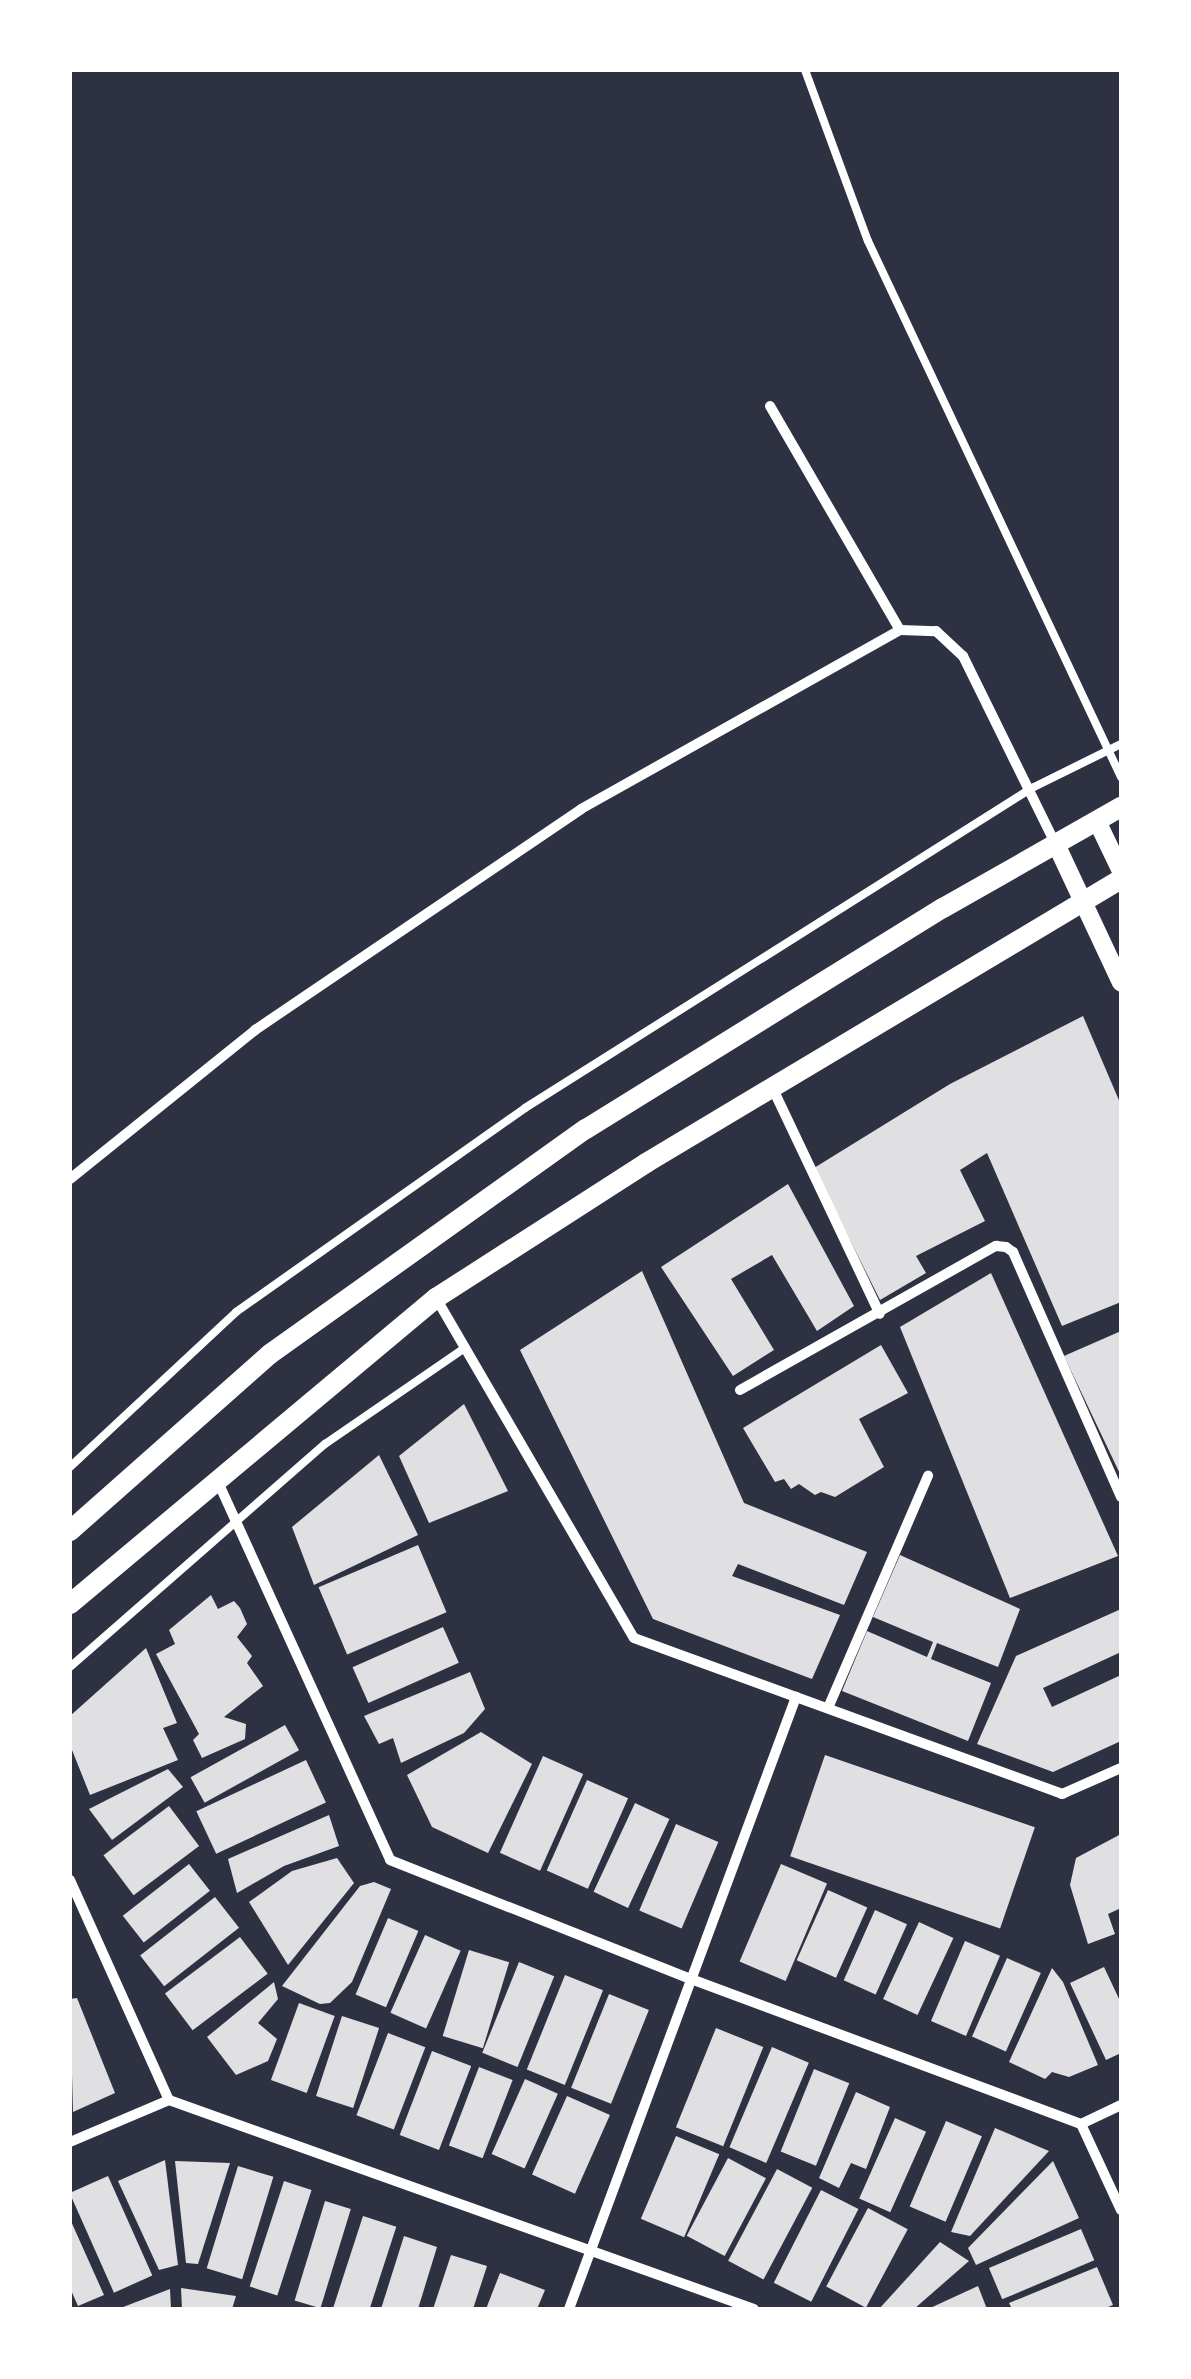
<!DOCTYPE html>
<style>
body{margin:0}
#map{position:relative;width:1191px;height:2379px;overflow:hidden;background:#2d3142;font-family:Inter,sans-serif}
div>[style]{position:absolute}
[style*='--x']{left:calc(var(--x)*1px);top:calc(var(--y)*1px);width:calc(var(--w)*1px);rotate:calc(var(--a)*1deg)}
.building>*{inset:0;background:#e0e0e3;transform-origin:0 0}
.service>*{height:8px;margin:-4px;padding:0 4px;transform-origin:4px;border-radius:4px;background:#fff}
.minor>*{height:10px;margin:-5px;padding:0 5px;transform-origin:5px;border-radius:5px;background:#fff}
.tertiary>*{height:18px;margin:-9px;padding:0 9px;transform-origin:9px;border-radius:9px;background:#fff}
.secondary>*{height:20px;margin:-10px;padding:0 10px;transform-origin:10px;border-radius:10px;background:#fff}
span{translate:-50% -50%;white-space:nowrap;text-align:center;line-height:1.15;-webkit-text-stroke:8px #fff;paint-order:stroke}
.frame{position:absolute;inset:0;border:72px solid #fff;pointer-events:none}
</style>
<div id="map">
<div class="building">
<i style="clip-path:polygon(1083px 1016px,1121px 1105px,1121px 1302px,1062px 1326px,987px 1153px,960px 1170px,985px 1221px,916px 1256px,926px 1273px,880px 1300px,814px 1168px,950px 1084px)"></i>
<i style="clip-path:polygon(788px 1184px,854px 1306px,817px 1331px,772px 1255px,731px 1279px,774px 1350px,733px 1376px,661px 1267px)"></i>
<i style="clip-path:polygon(642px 1271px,744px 1503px,867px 1552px,844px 1605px,738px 1564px,732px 1576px,840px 1615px,812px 1679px,653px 1619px,520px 1350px)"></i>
<i style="clip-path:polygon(991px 1273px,1118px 1556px,1010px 1598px,900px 1327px)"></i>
<i style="clip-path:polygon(1121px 1331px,1121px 1476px,1064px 1356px)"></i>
<i style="clip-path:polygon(881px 1345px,908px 1393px,859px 1419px,884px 1467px,835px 1497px,821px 1492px,815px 1495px,799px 1484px,791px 1489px,784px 1479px,775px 1482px,743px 1428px)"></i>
<i style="clip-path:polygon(464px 1404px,508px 1491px,429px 1523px,399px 1456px)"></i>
<i style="clip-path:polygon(379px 1455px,418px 1535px,314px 1585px,292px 1527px)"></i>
<i style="left:418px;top:1545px;width:73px;height:108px;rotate:67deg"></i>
<i style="clip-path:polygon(900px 1555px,1020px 1609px,998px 1667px,937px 1643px,931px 1659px,991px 1683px,968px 1741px,842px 1691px,867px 1631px,927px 1657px,933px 1642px,873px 1617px)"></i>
<i style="clip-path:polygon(211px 1595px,218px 1609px,234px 1601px,240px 1608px,247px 1624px,237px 1637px,252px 1656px,247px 1663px,263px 1686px,224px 1717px,246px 1724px,245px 1739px,202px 1758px,193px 1740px,199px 1734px,156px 1654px,175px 1644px,169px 1630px)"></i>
<i style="clip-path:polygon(1121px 1609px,1121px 1652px,1043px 1688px,1052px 1707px,1121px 1675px,1121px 1741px,1053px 1772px,977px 1744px,1016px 1656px)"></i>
<i style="left:443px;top:1627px;width:39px;height:99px;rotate:66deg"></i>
<i style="clip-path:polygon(146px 1648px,177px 1723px,163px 1728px,178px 1760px,90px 1795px,70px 1745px,70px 1716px)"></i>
<i style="clip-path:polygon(470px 1672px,485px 1709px,464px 1733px,401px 1763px,393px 1738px,379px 1744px,364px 1716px)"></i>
<i style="left:285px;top:1725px;width:29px;height:108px;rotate:61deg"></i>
<i style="clip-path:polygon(481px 1732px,532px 1764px,488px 1853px,432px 1827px,407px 1775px)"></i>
<i style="left:825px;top:1755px;width:222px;height:107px;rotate:19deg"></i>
<i style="left:543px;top:1756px;width:44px;height:106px;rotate:24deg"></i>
<i style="left:306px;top:1760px;width:47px;height:121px;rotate:65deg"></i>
<i style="clip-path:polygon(168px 1769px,183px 1787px,112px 1840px,89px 1809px)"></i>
<i style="left:587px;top:1780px;width:45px;height:99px;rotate:24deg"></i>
<i style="left:635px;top:1803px;width:38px;height:98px;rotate:25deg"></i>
<i style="left:169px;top:1806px;width:50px;height:82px;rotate:53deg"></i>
<i style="clip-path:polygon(329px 1815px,339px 1846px,284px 1866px,237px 1893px,228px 1859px)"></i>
<i style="left:676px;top:1824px;width:46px;height:94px;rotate:23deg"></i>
<i style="clip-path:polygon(1121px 1834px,1121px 1908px,1108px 1914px,1115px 1934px,1088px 1944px,1070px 1885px,1076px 1858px)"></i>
<i style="clip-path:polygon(337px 1858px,354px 1883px,288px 1965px,249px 1902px,292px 1871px)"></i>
<i style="left:189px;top:1864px;width:34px;height:84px;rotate:52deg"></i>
<i style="left:781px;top:1864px;width:50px;height:106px;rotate:23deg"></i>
<i style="clip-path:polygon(374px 1882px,391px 1889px,352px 1982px,330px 2003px,320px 2004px,282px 1986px,360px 1886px)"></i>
<i style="left:828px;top:1890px;width:43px;height:77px;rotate:24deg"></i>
<i style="left:215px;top:1897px;width:39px;height:95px;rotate:52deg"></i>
<i style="left:875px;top:1910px;width:35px;height:77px;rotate:24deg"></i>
<i style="left:388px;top:1918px;width:33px;height:83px;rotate:23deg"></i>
<i style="left:919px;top:1922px;width:38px;height:85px;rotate:25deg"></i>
<i style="left:425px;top:1935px;width:39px;height:85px;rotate:24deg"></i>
<i style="left:240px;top:1937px;width:46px;height:94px;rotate:53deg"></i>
<i style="left:965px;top:1941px;width:38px;height:87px;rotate:23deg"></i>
<i style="left:469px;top:1950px;width:42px;height:90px;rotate:17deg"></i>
<i style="left:1007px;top:1958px;width:37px;height:86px;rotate:24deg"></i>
<i style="left:519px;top:1962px;width:38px;height:98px;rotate:22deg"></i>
<i style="clip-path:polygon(1104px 1967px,1121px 2003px,1121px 2053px,1106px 2060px,1070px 1983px)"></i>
<i style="clip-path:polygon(1052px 1968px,1063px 1982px,1098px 2065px,1069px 2077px,1052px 2072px,1045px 2079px,1009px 2062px)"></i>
<i style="left:565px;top:1975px;width:41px;height:102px;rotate:22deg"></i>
<i style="clip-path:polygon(274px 1982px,278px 1999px,258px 2023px,277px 2039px,268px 2061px,236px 2075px,207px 2037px)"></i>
<i style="left:609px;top:1994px;width:43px;height:101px;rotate:22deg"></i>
<i style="clip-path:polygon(77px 1998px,115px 2093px,73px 2112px,70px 1999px)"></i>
<i style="left:299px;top:2003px;width:38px;height:82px;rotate:20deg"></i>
<i style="left:342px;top:2016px;width:39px;height:84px;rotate:18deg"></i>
<i style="left:716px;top:2028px;width:51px;height:107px;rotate:22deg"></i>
<i style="left:388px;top:2033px;width:40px;height:88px;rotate:21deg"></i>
<i style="left:772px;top:2047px;width:40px;height:109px;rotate:23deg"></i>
<i style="left:432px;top:2051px;width:42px;height:90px;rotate:21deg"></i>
<i style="left:479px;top:2067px;width:36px;height:84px;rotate:21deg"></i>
<i style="left:814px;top:2069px;width:38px;height:89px;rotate:22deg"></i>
<i style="left:525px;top:2079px;width:36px;height:82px;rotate:24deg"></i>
<i style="clip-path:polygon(856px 2092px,890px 2107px,866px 2169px,851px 2163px,839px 2188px,819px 2178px)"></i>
<i style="left:567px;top:2096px;width:47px;height:86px;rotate:24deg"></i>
<i style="left:895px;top:2118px;width:34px;height:88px;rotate:24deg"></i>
<i style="left:946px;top:2121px;width:39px;height:93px;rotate:23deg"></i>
<i style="clip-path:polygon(995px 2128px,1049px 2151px,970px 2236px,951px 2232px)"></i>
<i style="left:676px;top:2136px;width:47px;height:90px;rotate:23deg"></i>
<i style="left:728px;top:2158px;width:43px;height:88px;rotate:28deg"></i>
<i style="clip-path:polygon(165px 2160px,178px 2265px,159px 2270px,118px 2181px)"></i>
<i style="clip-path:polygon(175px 2161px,230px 2163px,198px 2264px,186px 2263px)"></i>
<i style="clip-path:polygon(1053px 2161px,1079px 2218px,976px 2265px,968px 2248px)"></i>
<i style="left:238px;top:2166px;width:37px;height:107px;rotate:17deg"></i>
<i style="left:777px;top:2169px;width:40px;height:104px;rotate:28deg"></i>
<i style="left:108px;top:2176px;width:109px;height:42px;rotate:66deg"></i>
<i style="left:284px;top:2181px;width:29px;height:111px;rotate:18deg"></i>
<i style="left:821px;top:2190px;width:42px;height:104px;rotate:27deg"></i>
<i style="left:325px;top:2201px;width:27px;height:104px;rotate:17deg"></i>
<i style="left:868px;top:2208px;width:45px;height:89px;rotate:28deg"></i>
<i style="left:363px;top:2216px;width:35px;height:98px;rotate:18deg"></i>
<i style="clip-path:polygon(70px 2219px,104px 2295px,78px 2306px,70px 2288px)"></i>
<i style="left:1081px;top:2229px;width:34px;height:100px;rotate:67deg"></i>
<i style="clip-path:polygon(404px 2236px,437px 2247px,418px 2309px,381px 2309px)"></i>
<i style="clip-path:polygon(940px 2242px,969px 2261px,914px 2309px,879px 2309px)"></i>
<i style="clip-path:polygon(451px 2255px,487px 2266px,473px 2309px,433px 2309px)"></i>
<i style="clip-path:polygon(1097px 2267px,1113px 2305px,1103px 2309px,1012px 2309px,1009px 2303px)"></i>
<i style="clip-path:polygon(500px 2273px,545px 2290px,537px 2309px,486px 2309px)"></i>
<i style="clip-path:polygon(978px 2286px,987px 2309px,928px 2309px)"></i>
<i style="clip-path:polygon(181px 2288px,236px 2296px,232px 2309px,182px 2309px)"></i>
<i style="clip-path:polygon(170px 2289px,171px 2309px,118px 2309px)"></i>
</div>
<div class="service">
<i style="--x:805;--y:70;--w:182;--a:69.8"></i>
<i style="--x:868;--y:241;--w:593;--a:64.73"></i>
<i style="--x:70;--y:1467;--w:227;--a:-43"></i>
<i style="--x:236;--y:1312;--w:354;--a:-35.2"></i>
<i style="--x:525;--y:1108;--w:600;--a:-32.26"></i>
<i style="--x:1032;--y:788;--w:99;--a:-26.3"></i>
<i style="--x:70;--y:1667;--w:339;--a:-41.2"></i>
<i style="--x:325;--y:1444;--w:168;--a:-34.5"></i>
</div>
<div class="minor">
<i style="--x:770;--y:406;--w:259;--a:59.9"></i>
<i style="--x:772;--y:1087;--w:251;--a:64.6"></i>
<i style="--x:70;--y:1179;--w:238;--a:-38.8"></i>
<i style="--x:255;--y:1030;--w:394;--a:-34.1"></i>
<i style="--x:581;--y:809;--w:366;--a:-29.3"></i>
<i style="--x:900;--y:630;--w:36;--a:2"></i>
<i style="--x:936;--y:631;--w:37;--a:43"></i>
<i style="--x:963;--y:656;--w:208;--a:63.8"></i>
<i style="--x:436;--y:1298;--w:393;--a:59.8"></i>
<i style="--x:634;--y:1638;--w:456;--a:20"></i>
<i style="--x:1062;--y:1794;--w:64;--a:-23.8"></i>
<i style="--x:740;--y:1390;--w:294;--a:-29.4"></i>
<i style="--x:996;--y:1246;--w:10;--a:6"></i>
<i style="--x:1006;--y:1247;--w:9;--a:36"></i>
<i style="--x:1013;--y:1252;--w:268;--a:66.2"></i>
<i style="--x:218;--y:1482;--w:415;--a:65.5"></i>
<i style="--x:390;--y:1860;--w:324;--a:21.6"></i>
<i style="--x:691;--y:1979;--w:416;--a:20.4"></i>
<i style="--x:1081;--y:2124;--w:44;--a:-25.4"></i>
<i style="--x:828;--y:1708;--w:253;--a:-66.7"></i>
<i style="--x:70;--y:1880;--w:241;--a:65.8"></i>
<i style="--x:1081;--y:2124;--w:95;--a:65.1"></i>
<i style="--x:70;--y:2142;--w:108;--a:-23"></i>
<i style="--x:169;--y:2100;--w:621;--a:19.66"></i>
<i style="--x:569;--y:2309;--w:653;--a:-69.65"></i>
</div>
<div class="tertiary">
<i style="--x:1097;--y:821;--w:55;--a:64.4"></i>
<i style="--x:1056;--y:844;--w:153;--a:64.9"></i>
</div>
<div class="secondary">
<i style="--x:70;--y:1531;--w:267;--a:-41.5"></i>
<i style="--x:270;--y:1354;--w:388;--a:-35.5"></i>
<i style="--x:586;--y:1129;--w:420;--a:-31.8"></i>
<i style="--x:943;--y:908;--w:205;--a:-29.6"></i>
<i style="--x:70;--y:1604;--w:477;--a:-39.9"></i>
<i style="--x:436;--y:1298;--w:250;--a:-32.7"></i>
<i style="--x:646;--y:1163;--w:553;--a:-30.87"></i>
</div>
<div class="frame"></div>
</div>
